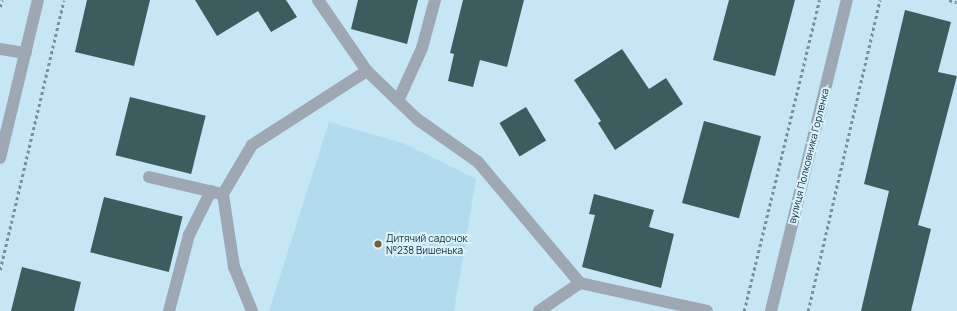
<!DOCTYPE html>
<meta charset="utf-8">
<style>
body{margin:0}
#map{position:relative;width:957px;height:311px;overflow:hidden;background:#c5e7f5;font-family:Manrope,sans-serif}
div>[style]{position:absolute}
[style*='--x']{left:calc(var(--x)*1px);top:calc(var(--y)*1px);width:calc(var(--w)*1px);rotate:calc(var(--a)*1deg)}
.built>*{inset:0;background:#b2dcee}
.building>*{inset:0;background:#3a5d5d;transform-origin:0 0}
.path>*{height:2.5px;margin-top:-1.25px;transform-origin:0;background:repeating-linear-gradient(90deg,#78909a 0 3px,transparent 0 6px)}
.minor>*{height:12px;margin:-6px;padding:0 6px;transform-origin:6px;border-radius:6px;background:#9fa7b2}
.dots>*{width:11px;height:11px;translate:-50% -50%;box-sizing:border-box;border:2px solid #d7f3fe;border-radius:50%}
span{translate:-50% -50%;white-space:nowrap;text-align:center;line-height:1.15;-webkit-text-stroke:4px #d7f3fe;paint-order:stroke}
.street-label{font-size:10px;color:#212e33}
.poi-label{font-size:10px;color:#212e33}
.left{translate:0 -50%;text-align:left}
</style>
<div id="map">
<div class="built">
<i style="clip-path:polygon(329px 122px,403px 143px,476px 179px,454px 311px,269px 311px)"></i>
</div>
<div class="building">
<i style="clip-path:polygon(87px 0,150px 0,134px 66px,75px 52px)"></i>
<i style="clip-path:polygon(195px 0,286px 0,297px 17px,271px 32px,258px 11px,217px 36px)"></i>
<i style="clip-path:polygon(358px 0,418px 0,407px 44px,351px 29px)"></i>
<i style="clip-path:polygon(463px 0,524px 0,507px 67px,480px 60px,473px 87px,448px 81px,454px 54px,450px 53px)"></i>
<i style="clip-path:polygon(729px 0,795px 0,775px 76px,713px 60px)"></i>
<i style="clip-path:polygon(905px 10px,951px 22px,938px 72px,957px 76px,918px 225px,931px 229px,911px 311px,861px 311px,889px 191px,864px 184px)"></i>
<i style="clip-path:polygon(622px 49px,649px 89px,666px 78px,683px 104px,615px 150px,598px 123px,601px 121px,574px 80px)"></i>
<i style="left:130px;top:97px;width:78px;height:60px;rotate:14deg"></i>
<i style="left:526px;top:107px;width:39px;height:31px;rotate:59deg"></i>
<i style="left:704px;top:121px;width:59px;height:85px;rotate:15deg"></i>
<i style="clip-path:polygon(594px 194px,654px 210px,649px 227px,674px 234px,661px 288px,582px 267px,595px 215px,589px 214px)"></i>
<i style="left:104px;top:197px;width:81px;height:57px;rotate:14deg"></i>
<i style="clip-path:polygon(22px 267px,81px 282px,74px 311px,11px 311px)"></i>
</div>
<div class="path">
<i style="--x:949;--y:0;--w:8;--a:14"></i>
<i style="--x:0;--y:7;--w:7;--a:-74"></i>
<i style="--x:0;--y:270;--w:277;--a:-76.7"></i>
<i style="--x:744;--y:311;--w:320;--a:-76.4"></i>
<i style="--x:808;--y:311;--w:319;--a:-77"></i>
</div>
<div class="minor">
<i style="--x:318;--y:0;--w:86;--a:55.4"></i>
<i style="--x:367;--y:71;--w:69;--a:43.8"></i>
<i style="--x:417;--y:119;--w:75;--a:35.2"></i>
<i style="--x:478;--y:162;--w:158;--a:49.9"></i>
<i style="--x:580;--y:283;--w:130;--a:12.4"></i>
<i style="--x:0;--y:49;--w:26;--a:9"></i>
<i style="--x:398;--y:101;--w:58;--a:-65.6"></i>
<i style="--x:422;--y:48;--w:50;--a:-74.8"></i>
<i style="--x:0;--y:158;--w:163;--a:-76.5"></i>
<i style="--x:149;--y:177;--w:71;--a:13.1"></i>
<i style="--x:169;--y:311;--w:79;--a:-75.3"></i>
<i style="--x:189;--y:235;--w:49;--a:-63.4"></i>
<i style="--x:252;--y:311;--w:48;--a:-112.2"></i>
<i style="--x:234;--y:267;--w:74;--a:-98.6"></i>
<i style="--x:223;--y:194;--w:57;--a:-59.4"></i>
<i style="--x:252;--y:145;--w:137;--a:-32.8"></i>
<i style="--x:539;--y:311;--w:50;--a:-34.3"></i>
<i style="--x:771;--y:311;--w:320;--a:-76.3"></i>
</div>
<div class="dots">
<i style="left:378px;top:244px;background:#795d30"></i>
</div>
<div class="street-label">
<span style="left:809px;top:156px;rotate:-76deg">вулиця Полковника Горленка</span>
</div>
<div class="poi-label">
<span class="left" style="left:386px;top:244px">Дитячий садочок<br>№238 Вишенька</span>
</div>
</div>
